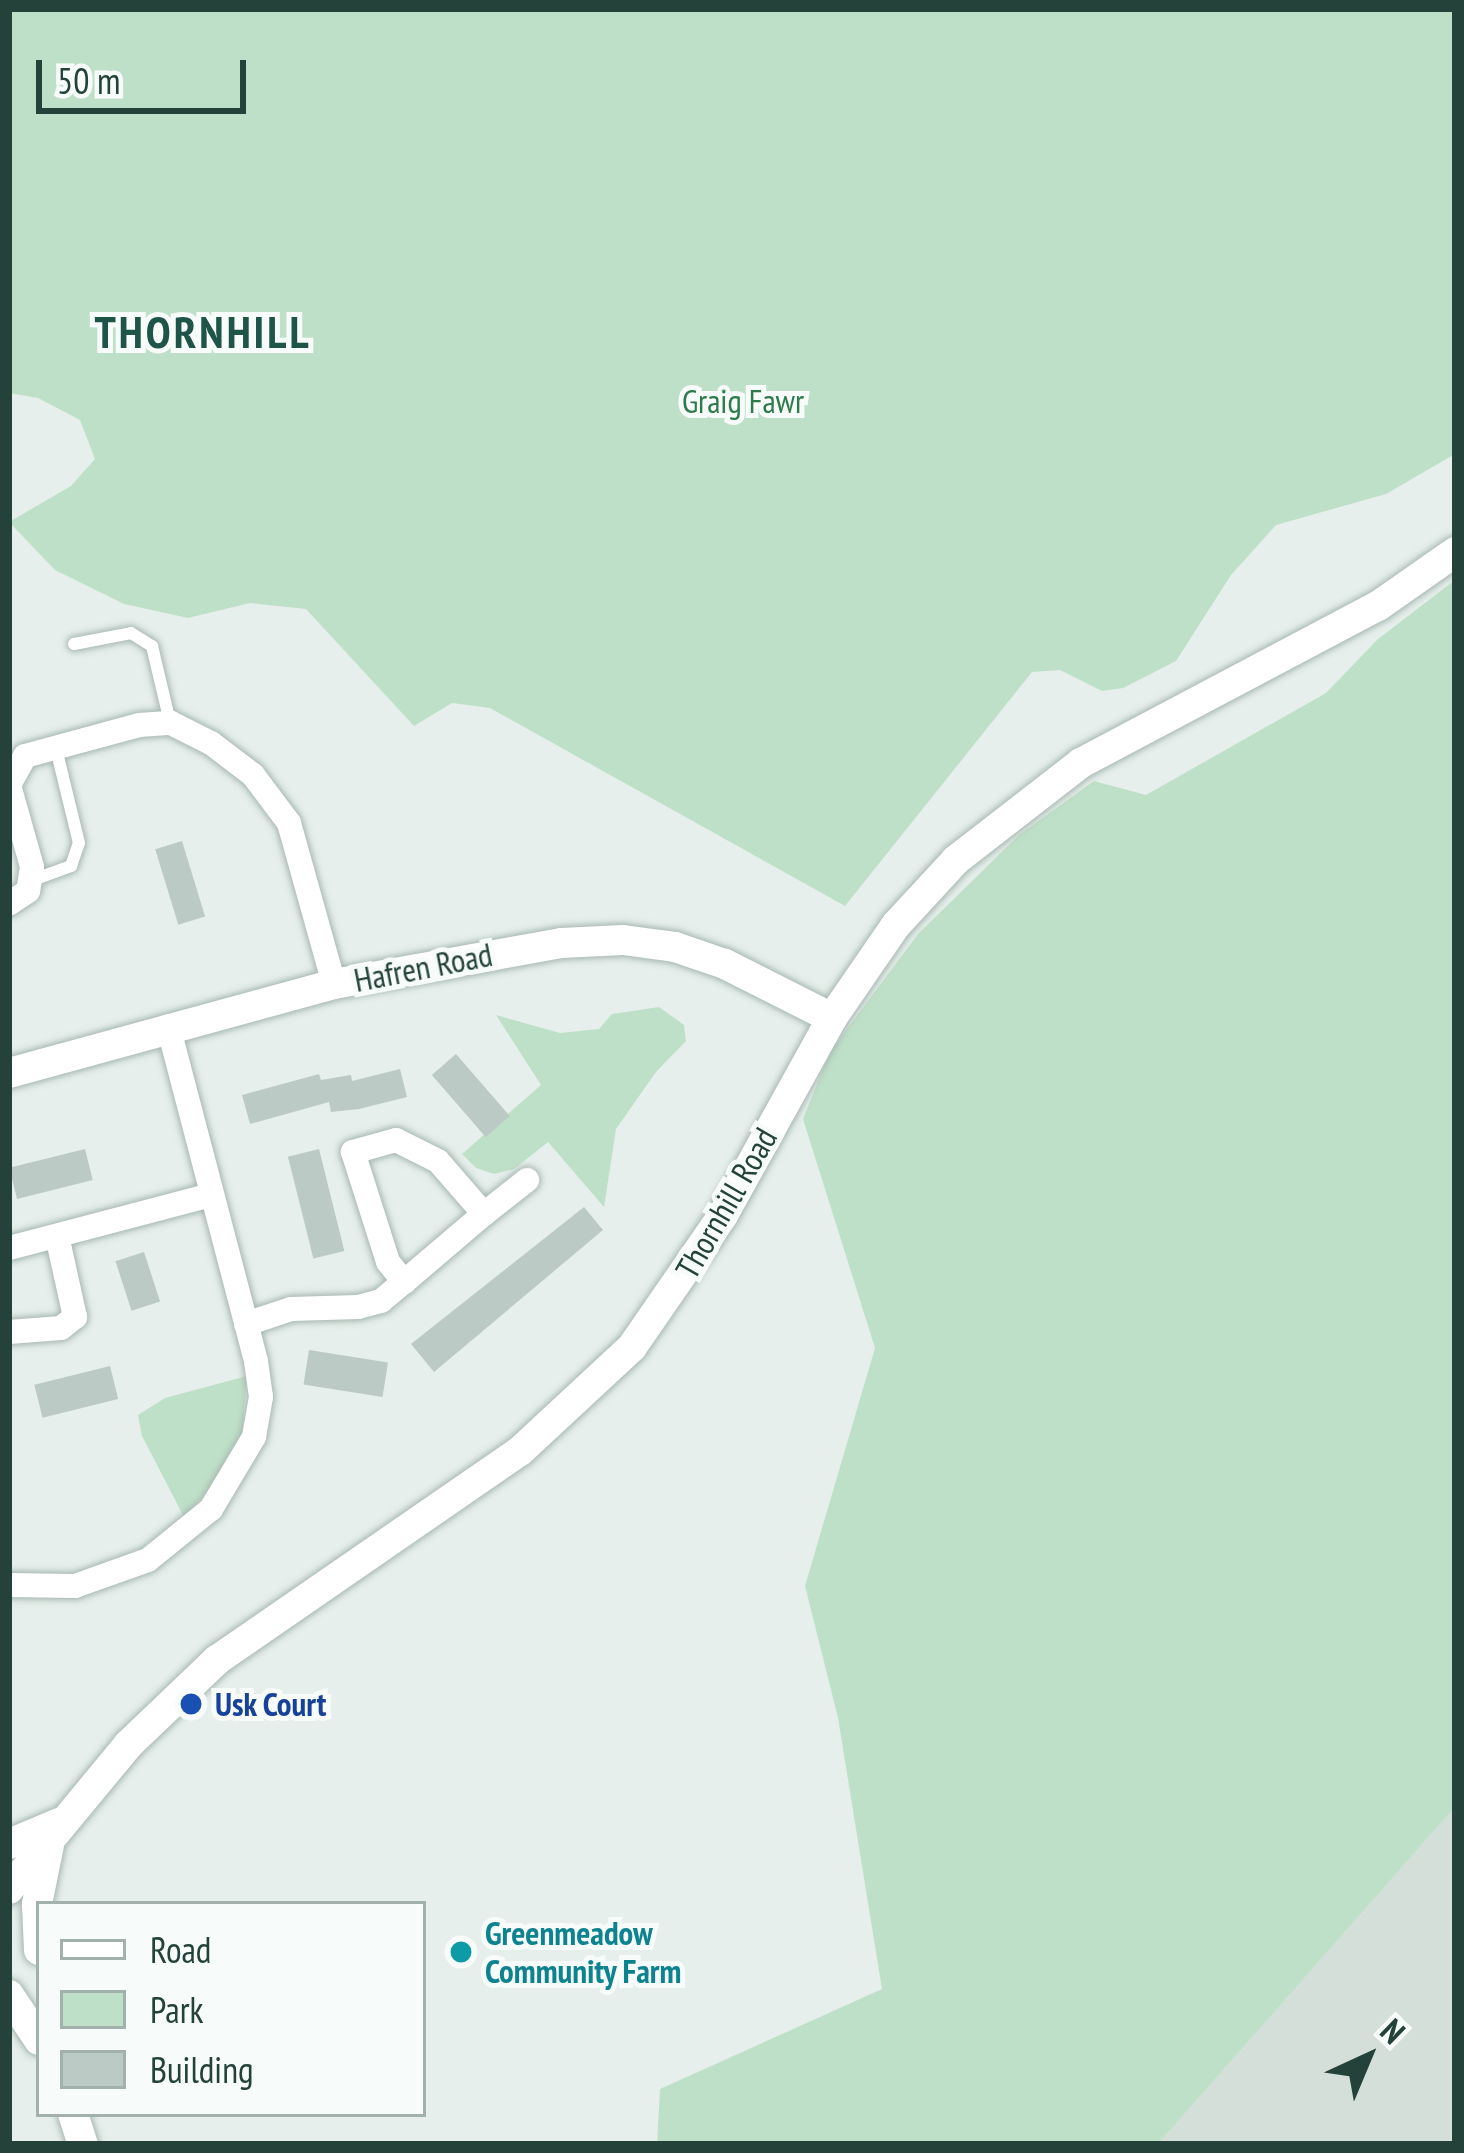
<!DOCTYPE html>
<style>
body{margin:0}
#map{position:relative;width:1464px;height:2153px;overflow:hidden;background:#e6efeb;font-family:"PT Sans Narrow",sans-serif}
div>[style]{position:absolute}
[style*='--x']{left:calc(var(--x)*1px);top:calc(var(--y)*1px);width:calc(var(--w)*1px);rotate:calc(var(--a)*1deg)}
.built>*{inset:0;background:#d4dfda}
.green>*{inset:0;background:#bfe0c8}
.building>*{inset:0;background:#bbcac4;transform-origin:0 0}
.roads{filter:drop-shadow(0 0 3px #a8b8b2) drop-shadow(0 0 3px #a8b8b2)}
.service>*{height:12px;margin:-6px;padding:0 6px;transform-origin:6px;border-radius:6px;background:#fff}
.minor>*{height:24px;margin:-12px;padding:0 12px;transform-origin:12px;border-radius:12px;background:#fff}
.tertiary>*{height:30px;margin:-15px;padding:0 15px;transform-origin:15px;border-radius:15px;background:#fff}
.dots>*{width:33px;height:33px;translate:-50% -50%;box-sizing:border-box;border:6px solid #f7fbf9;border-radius:50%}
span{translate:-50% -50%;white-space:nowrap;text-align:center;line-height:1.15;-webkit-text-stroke:10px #f7fbf9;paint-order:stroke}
.park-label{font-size:33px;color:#2d7a4b}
.street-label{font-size:33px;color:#24423a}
.transit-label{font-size:33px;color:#164399;font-weight:700}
.left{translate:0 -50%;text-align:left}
.culture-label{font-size:33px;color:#0d838f;font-weight:700}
.district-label{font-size:45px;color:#1f5548;font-weight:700;letter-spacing:3px}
.frame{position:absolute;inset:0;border:12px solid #24423a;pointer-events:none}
.legend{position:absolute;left:36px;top:1901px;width:390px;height:216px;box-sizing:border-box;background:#f7fbf9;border:3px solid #a3b1ad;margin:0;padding:15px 21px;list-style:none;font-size:36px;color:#24423a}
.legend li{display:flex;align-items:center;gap:24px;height:60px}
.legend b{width:60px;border:3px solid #a3b1ad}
.north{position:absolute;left:1308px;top:1997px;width:120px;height:120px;-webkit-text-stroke:9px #f7fbf9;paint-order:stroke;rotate:44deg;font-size:33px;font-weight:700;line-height:48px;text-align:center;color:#24423a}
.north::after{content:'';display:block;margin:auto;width:42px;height:54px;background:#24423a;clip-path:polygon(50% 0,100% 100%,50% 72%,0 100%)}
.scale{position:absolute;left:36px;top:60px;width:210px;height:54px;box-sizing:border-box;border:6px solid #24423a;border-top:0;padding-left:15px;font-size:36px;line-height:42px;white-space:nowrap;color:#24423a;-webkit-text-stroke:9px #f7fbf9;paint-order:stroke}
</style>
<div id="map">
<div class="built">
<i style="clip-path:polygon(1455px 1807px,1455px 2144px,1158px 2144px)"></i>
</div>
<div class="green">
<i style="clip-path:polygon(9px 9px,1455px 9px,1455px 454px,1386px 494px,1276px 525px,1231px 575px,1176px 661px,1123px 688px,1102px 691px,1060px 670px,1032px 672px,845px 906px,490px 708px,452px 703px,414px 726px,306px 609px,250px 603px,188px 618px,124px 604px,55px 570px,9px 522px,71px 486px,95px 459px,80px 420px,38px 398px,9px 393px)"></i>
<i style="clip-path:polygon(1455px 580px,1455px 1807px,1158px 2144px,657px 2144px,660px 2089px,882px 1989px,838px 1718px,805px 1586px,875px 1348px,803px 1119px,830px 1052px,918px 934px,1019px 835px,1094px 781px,1146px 795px,1326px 693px,1378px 639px)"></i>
<i style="clip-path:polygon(659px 1007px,684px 1025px,686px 1041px,656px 1072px,616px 1129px,604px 1207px,548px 1142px,514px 1169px,494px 1174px,476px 1168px,462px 1154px,541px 1085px,496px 1015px,560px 1033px,599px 1029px,612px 1014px)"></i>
<i style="clip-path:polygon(247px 1376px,242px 1435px,225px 1472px,184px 1517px,142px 1436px,138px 1415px,165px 1398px)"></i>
</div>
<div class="building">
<i style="left:182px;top:841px;width:79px;height:28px;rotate:73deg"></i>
<i style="left:456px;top:1054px;width:82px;height:32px;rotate:49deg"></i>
<i style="clip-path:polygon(400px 1069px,407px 1097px,359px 1109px,331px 1112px,329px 1102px,250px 1124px,242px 1095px,319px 1074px,321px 1080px,351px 1075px,352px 1081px)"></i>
<i style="left:85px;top:1149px;width:32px;height:78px;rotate:76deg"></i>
<i style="left:319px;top:1149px;width:105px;height:32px;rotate:76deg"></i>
<i style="clip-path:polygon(584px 1207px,603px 1230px,434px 1372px,411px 1344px)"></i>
<i style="left:144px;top:1252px;width:52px;height:30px;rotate:72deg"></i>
<i style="left:309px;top:1350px;width:80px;height:35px;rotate:9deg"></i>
<i style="left:110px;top:1366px;width:34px;height:78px;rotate:76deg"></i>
</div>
<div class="roads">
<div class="service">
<i style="--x:74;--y:644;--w:58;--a:-10.9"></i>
<i style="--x:131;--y:633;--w:25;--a:32"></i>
<i style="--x:152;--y:646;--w:78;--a:76.7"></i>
<i style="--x:30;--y:881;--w:44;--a:-20.1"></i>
<i style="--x:71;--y:866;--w:24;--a:-71"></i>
<i style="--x:79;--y:843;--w:97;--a:-103.7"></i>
</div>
<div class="minor">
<i style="--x:9;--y:785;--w:33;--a:-61"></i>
<i style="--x:25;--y:756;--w:118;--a:-15.2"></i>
<i style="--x:139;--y:725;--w:32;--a:-4"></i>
<i style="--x:171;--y:723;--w:45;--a:26.6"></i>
<i style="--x:211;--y:743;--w:53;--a:37.3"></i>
<i style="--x:253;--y:775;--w:60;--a:53.1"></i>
<i style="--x:289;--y:823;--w:167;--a:74.4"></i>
<i style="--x:9;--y:785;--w:85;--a:74.3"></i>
<i style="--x:32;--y:867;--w:24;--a:99"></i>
<i style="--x:28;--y:891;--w:23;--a:146"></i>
<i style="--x:484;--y:1214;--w:55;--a:-38.3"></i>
<i style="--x:9;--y:1248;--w:209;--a:-14.7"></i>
<i style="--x:246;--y:1324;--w:47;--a:-18.4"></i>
<i style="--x:291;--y:1309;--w:67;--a:-1.7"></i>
<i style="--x:358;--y:1307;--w:24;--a:-15"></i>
<i style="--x:381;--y:1301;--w:30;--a:-40"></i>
<i style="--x:404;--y:1282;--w:105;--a:-40.4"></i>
<i style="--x:484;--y:1214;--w:70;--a:-131"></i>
<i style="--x:438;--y:1161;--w:47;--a:-153.4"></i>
<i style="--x:396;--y:1140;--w:45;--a:164.4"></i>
<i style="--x:353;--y:1152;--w:115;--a:72.3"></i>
<i style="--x:388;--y:1262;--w:26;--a:51"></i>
<i style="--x:9;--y:1332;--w:52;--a:-4.4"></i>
<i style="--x:61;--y:1328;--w:18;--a:-38"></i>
<i style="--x:75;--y:1317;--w:83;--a:-102.5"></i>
<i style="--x:9;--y:1585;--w:66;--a:0.9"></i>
<i style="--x:75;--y:1586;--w:77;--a:-19.6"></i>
<i style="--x:148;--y:1560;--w:81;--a:-39"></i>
<i style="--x:211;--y:1509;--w:84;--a:-59.2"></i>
<i style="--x:254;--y:1437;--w:41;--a:-80.1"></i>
<i style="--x:261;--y:1397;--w:36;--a:-98"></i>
<i style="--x:256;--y:1361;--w:346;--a:-104.7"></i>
</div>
<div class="tertiary">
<i style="--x:9;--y:1073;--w:337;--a:-15.3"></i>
<i style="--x:334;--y:984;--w:231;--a:-10.2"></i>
<i style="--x:561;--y:943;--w:62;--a:-2.8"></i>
<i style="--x:623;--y:940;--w:52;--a:7.7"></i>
<i style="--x:675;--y:947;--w:53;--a:18.8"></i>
<i style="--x:725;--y:964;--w:120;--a:26.8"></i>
<i style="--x:9;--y:1844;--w:54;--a:-22.8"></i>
<i style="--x:9;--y:1889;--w:188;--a:-50.4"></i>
<i style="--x:129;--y:1744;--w:122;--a:-43.7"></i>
<i style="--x:217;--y:1660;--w:368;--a:-34.6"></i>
<i style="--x:520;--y:1451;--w:153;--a:-42.9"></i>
<i style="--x:632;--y:1347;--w:160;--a:-55.4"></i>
<i style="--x:723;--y:1215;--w:225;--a:-61"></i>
<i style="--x:832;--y:1018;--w:113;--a:-55.5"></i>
<i style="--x:896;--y:925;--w:88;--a:-47.3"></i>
<i style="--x:956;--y:860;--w:158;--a:-37.8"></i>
<i style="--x:1081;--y:763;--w:336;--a:-27.9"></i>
<i style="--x:1378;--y:606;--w:94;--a:-35"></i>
<i style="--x:39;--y:1950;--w:46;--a:-92.5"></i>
<i style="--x:37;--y:1904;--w:60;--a:-78.5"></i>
<i style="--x:9;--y:1995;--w:54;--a:56.3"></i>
<i style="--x:73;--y:2114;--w:32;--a:72"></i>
</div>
</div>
<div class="dots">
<i style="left:191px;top:1704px;background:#1a4fb4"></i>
<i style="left:461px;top:1952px;background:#0f9aa8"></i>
</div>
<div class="park-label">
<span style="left:743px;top:401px">Graig Fawr</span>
</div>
<div class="street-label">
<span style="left:423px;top:967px;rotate:-11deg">Hafren Road</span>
<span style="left:726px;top:1203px;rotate:-60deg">Thornhill Road</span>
</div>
<div class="transit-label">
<span class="left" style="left:215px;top:1704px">Usk Court</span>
</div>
<div class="culture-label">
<span class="left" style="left:485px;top:1952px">Greenmeadow<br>Community Farm</span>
</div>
<div class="district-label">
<span style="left:203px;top:332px">THORNHILL</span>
</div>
<div class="frame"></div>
<ul class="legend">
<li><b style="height:15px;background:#fff"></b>Road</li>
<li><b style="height:33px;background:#bfe0c8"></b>Park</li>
<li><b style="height:33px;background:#bbcac4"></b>Building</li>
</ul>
<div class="north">N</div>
<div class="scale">50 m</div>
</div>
